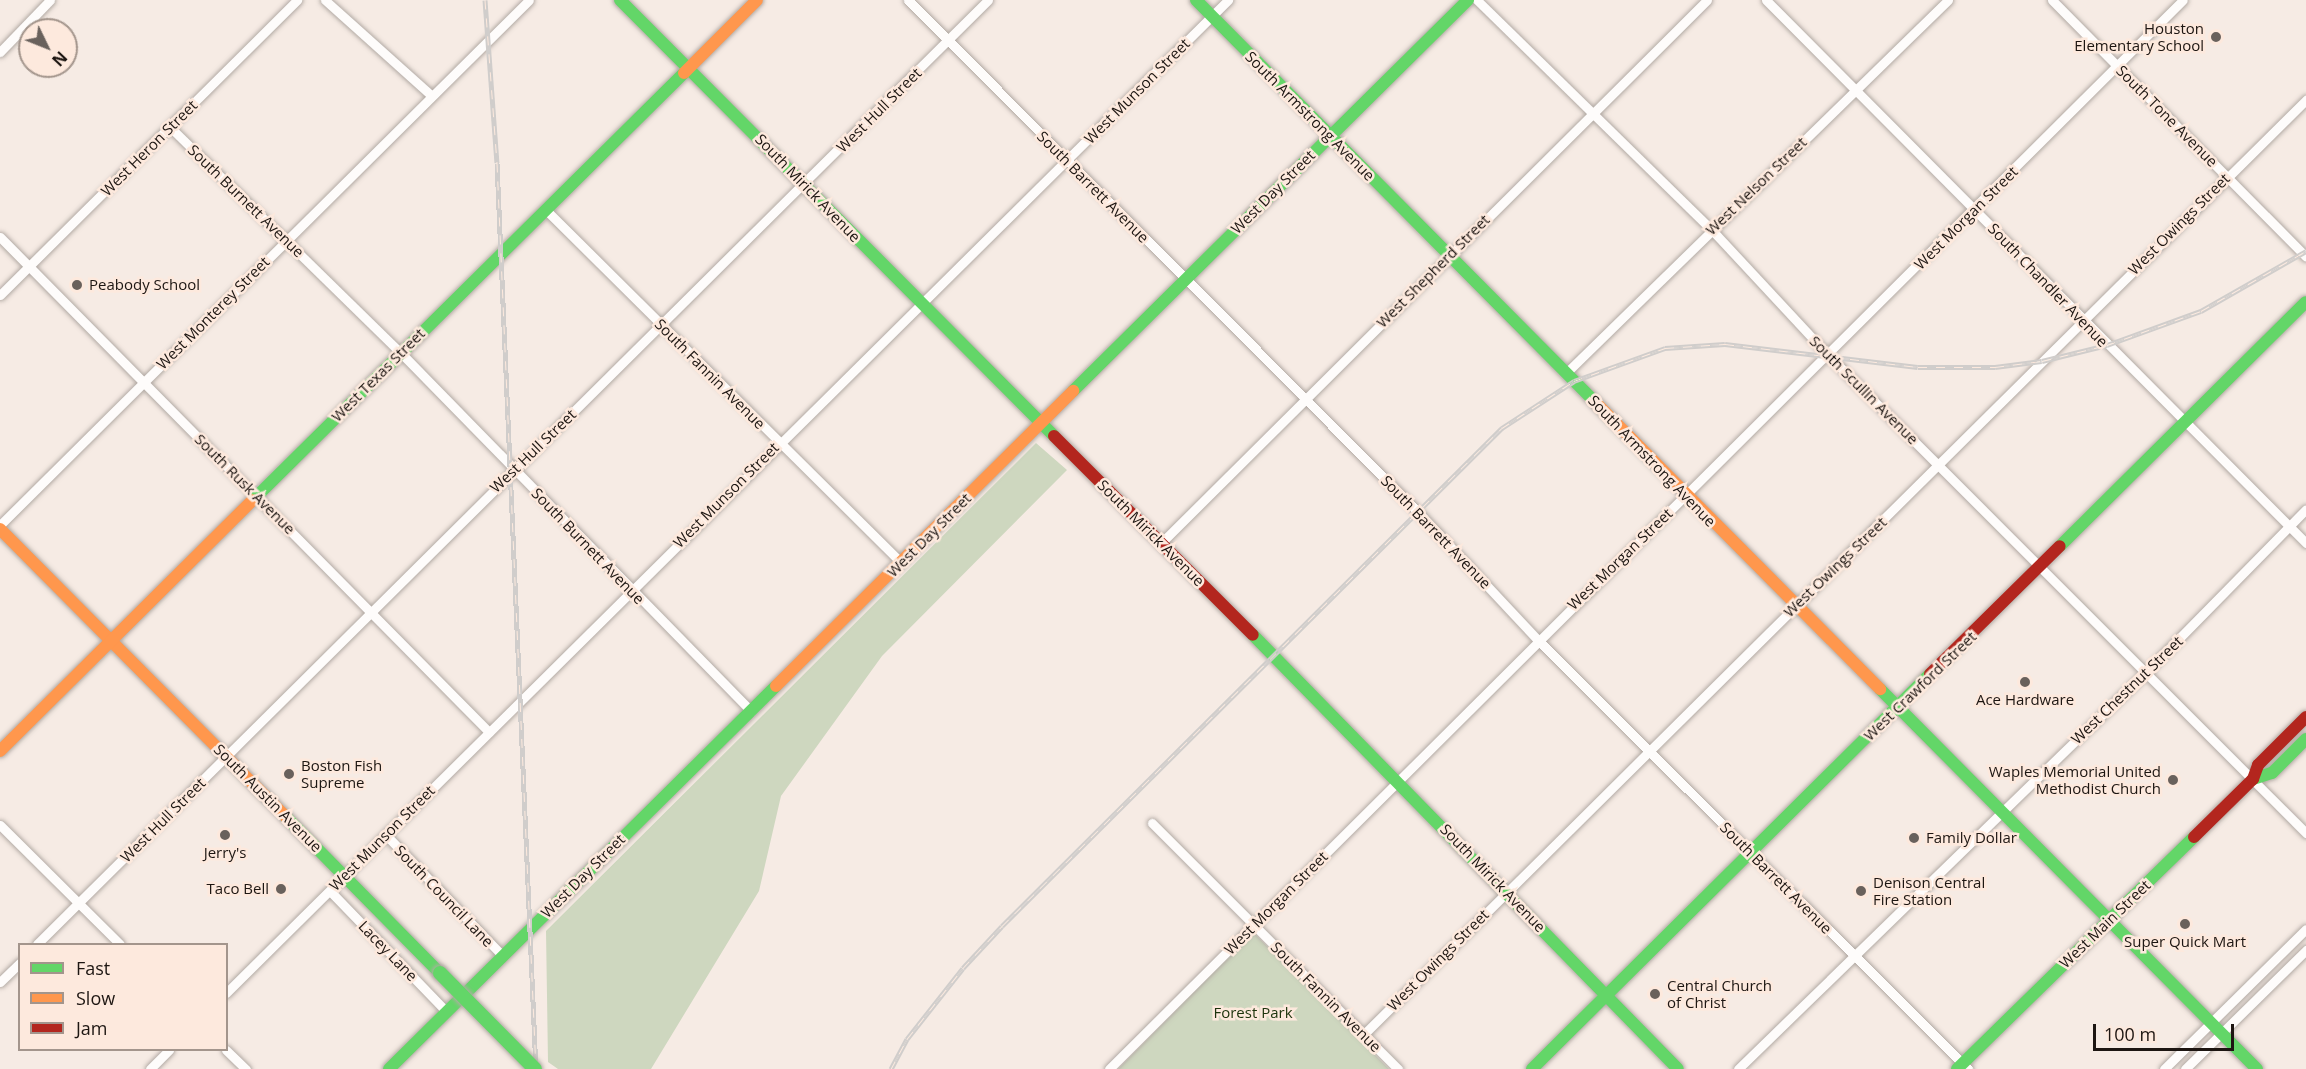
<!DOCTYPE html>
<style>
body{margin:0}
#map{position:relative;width:2306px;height:1069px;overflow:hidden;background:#f6ebe4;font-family:"Open Sans",sans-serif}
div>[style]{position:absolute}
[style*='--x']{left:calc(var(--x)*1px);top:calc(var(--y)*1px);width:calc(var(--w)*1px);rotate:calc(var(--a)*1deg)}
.green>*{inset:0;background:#ced7bf}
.roads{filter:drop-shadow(0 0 2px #b2aaa4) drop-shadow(0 0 2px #b2aaa4)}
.street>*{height:9px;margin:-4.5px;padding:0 4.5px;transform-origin:4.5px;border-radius:4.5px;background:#fefcfb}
.fast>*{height:12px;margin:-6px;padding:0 6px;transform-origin:6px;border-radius:6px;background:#63d668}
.slow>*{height:12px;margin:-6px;padding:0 6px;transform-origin:6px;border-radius:6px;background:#ff974d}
.jam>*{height:12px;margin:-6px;padding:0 6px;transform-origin:6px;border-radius:6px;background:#b3261e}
.rail>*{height:5px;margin-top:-2.5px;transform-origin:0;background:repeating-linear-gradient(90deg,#fde9dd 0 9px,#d0cdcb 0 18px);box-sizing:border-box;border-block:2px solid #d0cdcb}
.bridges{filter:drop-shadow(0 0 2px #b2aaa4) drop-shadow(0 0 2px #b2aaa4)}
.fast-bridge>*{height:14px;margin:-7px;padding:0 7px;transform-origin:7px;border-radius:7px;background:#63d668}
.dots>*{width:16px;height:16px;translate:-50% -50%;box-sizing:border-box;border:3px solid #fde9dd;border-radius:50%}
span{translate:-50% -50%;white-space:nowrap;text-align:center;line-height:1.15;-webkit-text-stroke:5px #fde9dd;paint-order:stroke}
.poi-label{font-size:15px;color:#1d1612}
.right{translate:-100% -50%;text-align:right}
.left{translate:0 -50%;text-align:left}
.street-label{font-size:15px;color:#1d1612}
.park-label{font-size:15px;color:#1c330c}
.legend{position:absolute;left:18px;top:943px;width:210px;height:108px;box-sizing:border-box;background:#fde9dd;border:2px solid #a3958c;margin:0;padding:8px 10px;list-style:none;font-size:18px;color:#1d1612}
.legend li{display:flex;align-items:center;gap:12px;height:30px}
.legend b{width:30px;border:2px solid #a3958c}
.north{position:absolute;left:18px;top:18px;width:60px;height:60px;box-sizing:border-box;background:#fde9dd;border:2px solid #a3958c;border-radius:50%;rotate:133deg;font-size:16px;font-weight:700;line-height:24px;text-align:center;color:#1d1612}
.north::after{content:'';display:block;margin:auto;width:21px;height:27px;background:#69615c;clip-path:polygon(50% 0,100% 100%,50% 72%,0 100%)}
.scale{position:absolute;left:2093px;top:1024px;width:141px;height:27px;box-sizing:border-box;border:3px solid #1d1612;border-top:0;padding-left:8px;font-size:18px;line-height:21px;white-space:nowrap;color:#1d1612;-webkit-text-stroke:4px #fde9dd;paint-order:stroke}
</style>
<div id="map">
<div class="green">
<i style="clip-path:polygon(1036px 443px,1067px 470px,882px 656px,781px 796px,759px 891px,651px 1069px,558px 1069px,548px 1062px,546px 931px)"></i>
<i style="clip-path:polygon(1253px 932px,1389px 1069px,1118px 1069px)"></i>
</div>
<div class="roads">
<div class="street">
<i style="--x:325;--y:0;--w:142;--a:41.9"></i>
<i style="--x:908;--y:0;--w:724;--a:45.11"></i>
<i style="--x:1419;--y:513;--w:173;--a:46.9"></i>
<i style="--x:1537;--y:639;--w:609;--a:44.93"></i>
<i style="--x:1477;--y:0;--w:327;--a:44.4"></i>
<i style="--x:1711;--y:229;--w:173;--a:47.1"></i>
<i style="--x:1829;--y:356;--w:675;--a:45"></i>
<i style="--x:1766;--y:0;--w:766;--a:45.16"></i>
<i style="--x:2052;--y:0;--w:361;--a:45.3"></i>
<i style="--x:0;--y:52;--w:72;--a:-46.1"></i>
<i style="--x:170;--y:127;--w:323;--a:44.4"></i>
<i style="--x:401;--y:353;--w:501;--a:45.65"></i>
<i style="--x:546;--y:210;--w:500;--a:44.8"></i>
<i style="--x:0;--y:237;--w:696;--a:45.35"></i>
<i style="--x:0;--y:295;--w:419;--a:-44.8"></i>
<i style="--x:1566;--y:373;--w:534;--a:-44.32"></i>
<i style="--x:0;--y:525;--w:745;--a:-44.78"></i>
<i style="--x:1161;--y:543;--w:770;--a:-44.84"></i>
<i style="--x:1152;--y:823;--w:348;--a:45"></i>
<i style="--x:0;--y:825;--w:169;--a:44.8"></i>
<i style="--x:386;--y:835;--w:168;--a:46"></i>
<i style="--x:330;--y:891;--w:168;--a:46"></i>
<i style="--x:37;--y:944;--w:1340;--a:-44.79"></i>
<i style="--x:0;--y:982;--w:28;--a:-44"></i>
<i style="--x:226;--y:993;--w:1411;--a:-44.74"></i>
<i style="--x:1364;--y:1034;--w:1327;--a:-44.76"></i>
<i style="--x:226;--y:1050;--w:28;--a:44"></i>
<i style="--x:150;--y:1069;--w:27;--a:-45"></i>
<i style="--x:1109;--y:1069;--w:1515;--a:-44.87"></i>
<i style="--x:1738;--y:1069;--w:569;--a:-44.22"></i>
<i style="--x:2146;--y:672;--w:228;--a:-45.5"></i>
<i style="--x:2164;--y:1069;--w:199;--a:-44.6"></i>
<i style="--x:2185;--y:1069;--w:170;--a:-44.5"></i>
</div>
<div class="fast">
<i style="--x:620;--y:0;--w:615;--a:45.13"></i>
<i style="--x:1196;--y:0;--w:569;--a:45.21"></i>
<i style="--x:1073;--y:391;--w:556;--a:-44.71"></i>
<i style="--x:253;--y:500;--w:607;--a:-44.73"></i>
<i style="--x:2060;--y:546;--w:346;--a:-44.8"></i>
<i style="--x:1253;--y:635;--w:607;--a:45.6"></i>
<i style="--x:1880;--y:689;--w:325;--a:45.2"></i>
<i style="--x:2109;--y:920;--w:119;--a:-44.3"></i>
<i style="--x:2253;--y:779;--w:20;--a:-18"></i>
<i style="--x:2272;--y:773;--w:48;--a:-45"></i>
<i style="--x:286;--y:817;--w:219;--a:45.4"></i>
<i style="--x:389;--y:1069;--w:544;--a:-44.7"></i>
<i style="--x:1532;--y:1069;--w:561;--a:-44.78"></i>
<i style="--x:1957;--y:1069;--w:213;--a:-44.4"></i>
<i style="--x:2109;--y:920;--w:210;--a:45.2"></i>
</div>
<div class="slow">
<i style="--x:684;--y:73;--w:103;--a:-45"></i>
<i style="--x:1597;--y:404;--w:402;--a:45.2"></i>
<i style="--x:0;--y:529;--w:406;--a:45.2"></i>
<i style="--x:776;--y:686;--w:419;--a:-44.8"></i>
<i style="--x:0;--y:751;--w:356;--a:-44.8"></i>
</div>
<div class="jam">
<i style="--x:1054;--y:436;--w:281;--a:45"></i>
<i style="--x:1930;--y:674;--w:182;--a:-44.6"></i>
<i style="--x:2194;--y:837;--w:83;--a:-44.5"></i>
<i style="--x:2253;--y:779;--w:15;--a:-70"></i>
<i style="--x:2258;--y:765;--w:68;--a:-45"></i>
</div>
</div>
<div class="rail">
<i style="--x:485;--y:0;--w:163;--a:85.8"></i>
<i style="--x:497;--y:163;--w:907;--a:87.54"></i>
<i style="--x:891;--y:1069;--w:34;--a:-62"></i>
<i style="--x:907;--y:1039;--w:90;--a:-51.7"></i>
<i style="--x:963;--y:968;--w:57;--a:-47.1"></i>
<i style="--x:1002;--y:926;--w:706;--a:-44.89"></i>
<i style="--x:1502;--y:428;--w:86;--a:-33.1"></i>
<i style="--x:1574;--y:381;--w:97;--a:-19.9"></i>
<i style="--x:1665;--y:348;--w:60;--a:-3.8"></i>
<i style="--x:1725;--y:344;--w:194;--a:6.8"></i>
<i style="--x:1918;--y:367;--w:77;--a:0"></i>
<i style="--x:1995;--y:367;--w:47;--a:-7.3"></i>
<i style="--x:2042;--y:361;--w:67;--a:-13.8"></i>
<i style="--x:2107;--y:345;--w:100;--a:-19.9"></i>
<i style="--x:2201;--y:311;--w:121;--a:-29.7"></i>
</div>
<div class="bridges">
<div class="fast-bridge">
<i style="--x:440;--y:973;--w:135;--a:45.3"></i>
</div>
</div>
<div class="dots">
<i style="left:2216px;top:37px;background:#69615c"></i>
<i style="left:77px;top:285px;background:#69615c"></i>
<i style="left:2025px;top:682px;background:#69615c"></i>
<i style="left:289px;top:774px;background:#69615c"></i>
<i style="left:2173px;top:780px;background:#69615c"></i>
<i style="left:225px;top:835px;background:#69615c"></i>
<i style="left:1914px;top:838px;background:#69615c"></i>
<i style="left:281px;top:889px;background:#69615c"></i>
<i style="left:1861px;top:891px;background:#69615c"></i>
<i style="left:2185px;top:924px;background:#69615c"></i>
<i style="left:1655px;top:994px;background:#69615c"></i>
</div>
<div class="poi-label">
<span class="right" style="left:2204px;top:37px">Houston<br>Elementary School</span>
<span class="left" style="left:89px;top:285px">Peabody School</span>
<span style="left:2025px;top:700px">Ace Hardware</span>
<span class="left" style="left:301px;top:774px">Boston Fish<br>Supreme</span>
<span class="right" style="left:2161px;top:780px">Waples Memorial United<br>Methodist Church</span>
<span class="left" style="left:1926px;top:838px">Family Dollar</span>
<span style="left:225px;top:853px">Jerry's</span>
<span class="left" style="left:1873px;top:891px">Denison Central<br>Fire Station</span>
<span class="right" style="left:269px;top:889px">Taco Bell</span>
<span style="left:2185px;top:942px">Super Quick Mart</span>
<span class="left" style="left:1667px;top:994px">Central Church<br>of Christ</span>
</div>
<div class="street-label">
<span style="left:1137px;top:91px;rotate:-45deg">West Munson Street</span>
<span style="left:879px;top:110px;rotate:-45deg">West Hull Street</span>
<span style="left:1310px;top:116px;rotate:45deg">South Armstrong Avenue</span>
<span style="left:2167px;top:116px;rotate:45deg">South Tone Avenue</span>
<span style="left:149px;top:148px;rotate:-45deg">West Heron Street</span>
<span style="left:1756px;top:186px;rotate:-44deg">West Nelson Street</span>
<span style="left:1093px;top:187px;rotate:45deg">South Barrett Avenue</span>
<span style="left:808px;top:188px;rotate:46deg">South Mirick Avenue</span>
<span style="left:1273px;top:192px;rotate:-45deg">West Day Street</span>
<span style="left:246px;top:201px;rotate:44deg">South Burnett Avenue</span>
<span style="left:1966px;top:218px;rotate:-45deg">West Morgan Street</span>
<span style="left:2179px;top:224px;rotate:-45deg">West Owings Street</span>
<span style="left:1433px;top:271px;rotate:-45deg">West Shepherd Street</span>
<span style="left:2048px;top:285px;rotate:46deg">South Chandler Avenue</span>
<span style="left:213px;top:313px;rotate:-45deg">West Monterey Street</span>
<span style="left:710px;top:374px;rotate:45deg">South Fannin Avenue</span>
<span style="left:378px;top:375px;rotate:-45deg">West Texas Street</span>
<span style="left:1864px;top:390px;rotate:45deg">South Scullin Avenue</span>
<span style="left:533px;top:451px;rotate:-44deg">West Hull Street</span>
<span style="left:1652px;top:461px;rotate:46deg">South Armstrong Avenue</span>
<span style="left:245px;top:484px;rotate:45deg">South Rusk Avenue</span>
<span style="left:726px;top:495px;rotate:-45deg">West Munson Street</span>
<span style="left:1436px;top:532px;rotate:46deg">South Barrett Avenue</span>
<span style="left:1151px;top:533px;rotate:45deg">South Mirick Avenue</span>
<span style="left:929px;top:535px;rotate:-45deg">West Day Street</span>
<span style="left:588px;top:546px;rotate:46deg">South Burnett Avenue</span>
<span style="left:1620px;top:559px;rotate:-44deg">West Morgan Street</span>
<span style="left:1835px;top:567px;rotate:-44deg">West Owings Street</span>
<span style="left:1920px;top:686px;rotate:-44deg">West Crawford Street</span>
<span style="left:2127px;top:690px;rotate:-44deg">West Chestnut Street</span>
<span style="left:268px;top:798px;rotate:45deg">South Austin Avenue</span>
<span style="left:163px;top:820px;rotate:-45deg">West Hull Street</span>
<span style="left:382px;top:838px;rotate:-45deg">West Munson Street</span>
<span style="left:583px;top:876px;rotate:-45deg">West Day Street</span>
<span style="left:1493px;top:878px;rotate:46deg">South Mirick Avenue</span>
<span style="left:1776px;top:878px;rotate:45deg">South Barrett Avenue</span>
<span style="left:444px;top:896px;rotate:46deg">South Council Lane</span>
<span style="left:1276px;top:903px;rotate:-45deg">West Morgan Street</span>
<span style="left:2105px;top:924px;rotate:-44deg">West Main Street</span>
<span style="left:388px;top:951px;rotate:46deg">Lacey Lane</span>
<span style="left:1438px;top:960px;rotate:-45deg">West Owings Street</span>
<span style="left:1326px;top:997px;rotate:45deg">South Fannin Avenue</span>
</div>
<div class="park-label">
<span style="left:1253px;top:1013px">Forest Park</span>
</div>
<ul class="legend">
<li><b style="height:8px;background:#63d668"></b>Fast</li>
<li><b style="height:8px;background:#ff974d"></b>Slow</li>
<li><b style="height:8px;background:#b3261e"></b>Jam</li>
</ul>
<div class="north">N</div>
<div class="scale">100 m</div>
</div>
